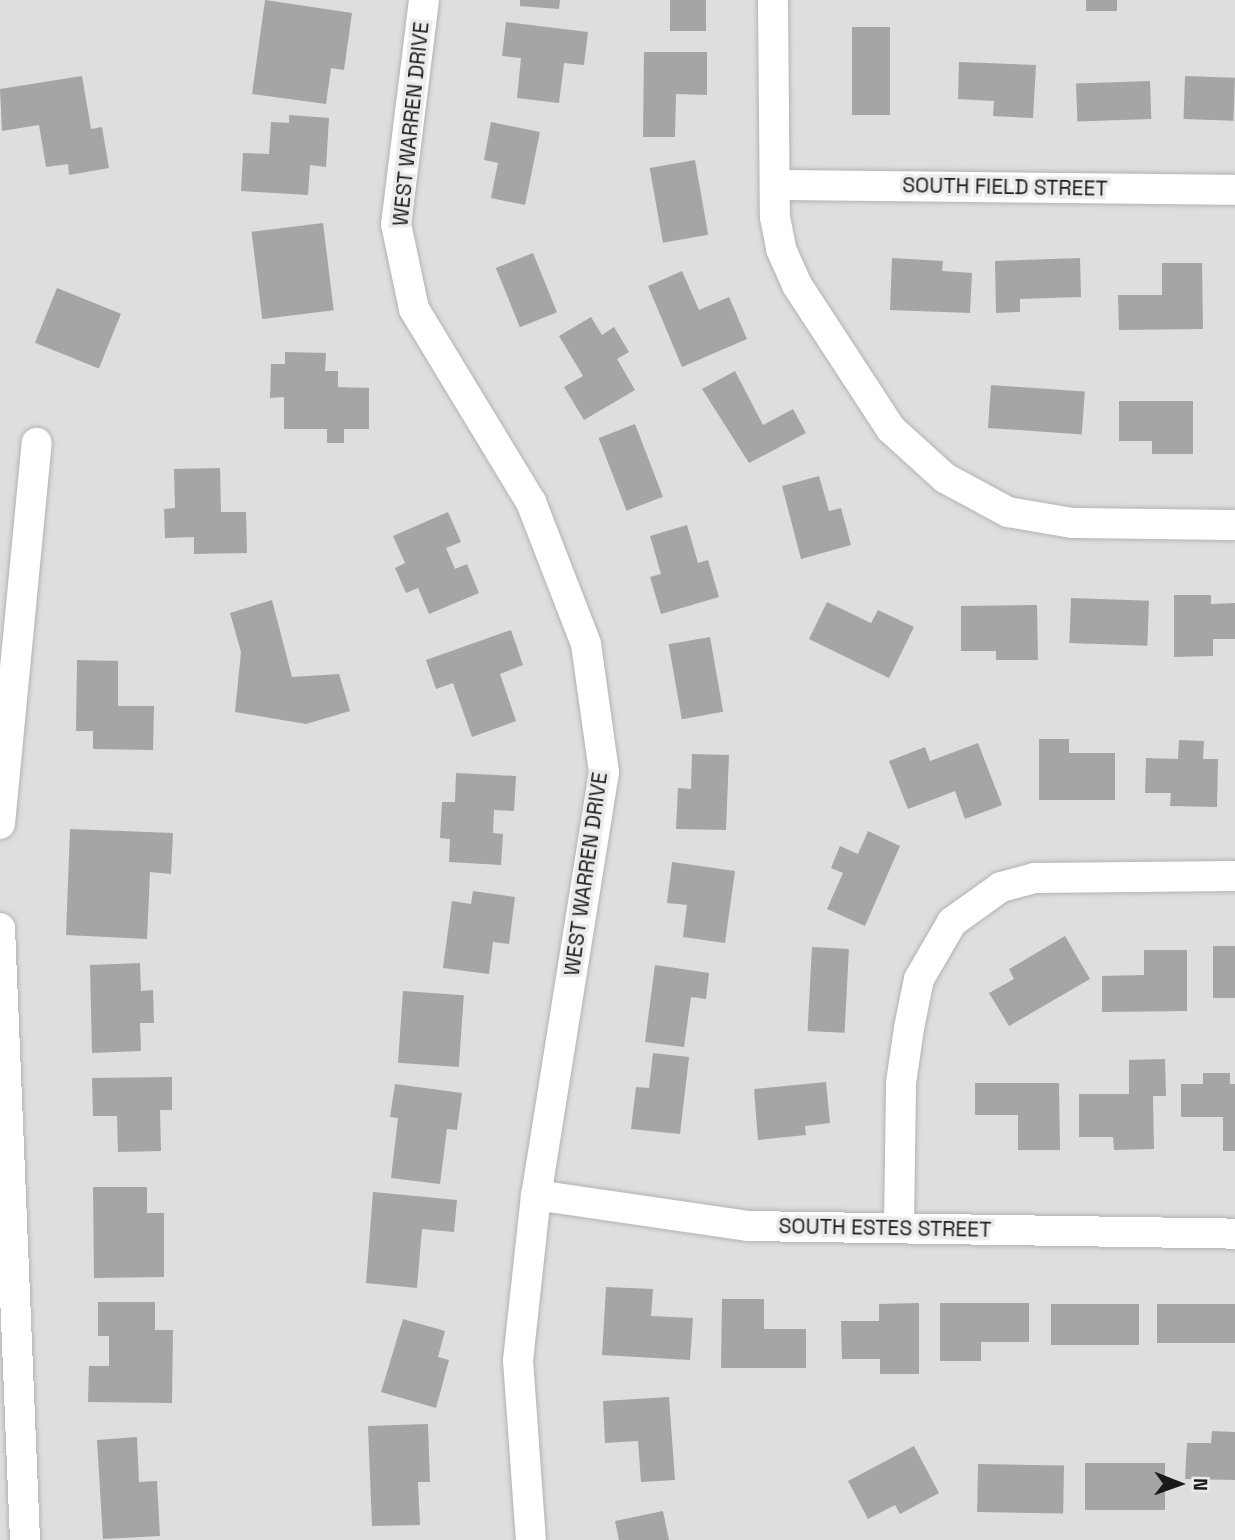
<!DOCTYPE html>
<style>
body{margin:0}
#map{position:relative;width:1235px;height:1540px;overflow:hidden;background:#dddedf;font-family:"Space Grotesk",sans-serif}
div>[style]{position:absolute}
[style*='--x']{left:calc(var(--x)*1px);top:calc(var(--y)*1px);width:calc(var(--w)*1px);rotate:calc(var(--a)*1deg)}
.building>*{inset:0;background:#a4a5a6;transform-origin:0 0}
.roads{filter:drop-shadow(0 0 2px #b2b3b4) drop-shadow(0 0 2px #b2b3b4)}
.minor>*{height:30px;margin:-15px;padding:0 15px;transform-origin:15px;border-radius:15px;background:#fff}
span{translate:-50% -50%;white-space:nowrap;text-align:center;line-height:1.15;-webkit-text-stroke:7px #eaebec;paint-order:stroke}
.street-label{font-size:21px;color:#1a1a1b}
.north{position:absolute;left:1144px;top:1449px;width:70px;height:70px;-webkit-text-stroke:5px #eaebec;paint-order:stroke;rotate:91deg;font-size:19px;font-weight:700;line-height:28px;text-align:center;color:#1a1a1b}
.north::after{content:'';display:block;margin:auto;width:24px;height:32px;background:#1a1a1b;clip-path:polygon(50% 0,100% 100%,50% 72%,0 100%)}
</style>
<div id="map">
<div class="building">
<i style="clip-path:polygon(265px 0,352px 13px,344px 70px,331px 68px,326px 104px,252px 94px)"></i>
<i style="clip-path:polygon(520px 0,560px 0,559px 9px,520px 6px)"></i>
<i style="left:670px;top:0;width:36px;height:31px"></i>
<i style="left:1086px;top:0;width:31px;height:11px"></i>
<i style="clip-path:polygon(506px 22px,588px 32px,584px 65px,564px 63px,559px 103px,517px 98px,521px 58px,502px 56px)"></i>
<i style="left:852px;top:27px;width:38px;height:88px"></i>
<i style="clip-path:polygon(644px 52px,707px 52px,707px 95px,676px 94px,675px 137px,643px 137px)"></i>
<i style="clip-path:polygon(959px 62px,1036px 65px,1033px 118px,993px 116px,994px 101px,958px 99px)"></i>
<i style="clip-path:polygon(82px 76px,91px 129px,102px 127px,109px 168px,69px 175px,68px 164px,46px 167px,39px 125px,2px 131px,0 89px)"></i>
<i style="left:1185px;top:76px;width:50px;height:43px;rotate:2deg"></i>
<i style="left:1150px;top:81px;width:38px;height:74px;rotate:88deg"></i>
<i style="clip-path:polygon(289px 115px,329px 118px,326px 167px,310px 165px,308px 195px,241px 191px,243px 153px,269px 154px,271px 122px,289px 123px)"></i>
<i style="clip-path:polygon(491px 122px,540px 132px,525px 205px,491px 198px,498px 163px,484px 160px)"></i>
<i style="left:695px;top:160px;width:76px;height:46px;rotate:80deg"></i>
<i style="left:323px;top:223px;width:88px;height:72px;rotate:83deg"></i>
<i style="left:533px;top:253px;width:64px;height:40px;rotate:68deg"></i>
<i style="clip-path:polygon(892px 258px,943px 261px,942px 271px,972px 273px,970px 313px,890px 310px)"></i>
<i style="clip-path:polygon(1080px 258px,1081px 297px,1020px 299px,1020px 312px,996px 313px,995px 261px)"></i>
<i style="clip-path:polygon(1162px 263px,1202px 263px,1203px 329px,1119px 330px,1118px 295px,1162px 295px)"></i>
<i style="clip-path:polygon(682px 271px,699px 310px,729px 297px,747px 339px,682px 367px,648px 286px)"></i>
<i style="left:57px;top:288px;width:69px;height:59px;rotate:22deg"></i>
<i style="clip-path:polygon(591px 317px,602px 335px,614px 327px,629px 352px,617px 359px,635px 390px,584px 420px,564px 387px,583px 376px,559px 336px)"></i>
<i style="clip-path:polygon(285px 352px,326px 353px,325px 371px,338px 371px,338px 387px,369px 388px,369px 429px,344px 429px,344px 443px,327px 443px,327px 429px,284px 429px,284px 397px,270px 398px,271px 364px,285px 364px)"></i>
<i style="clip-path:polygon(735px 371px,763px 425px,793px 409px,806px 433px,749px 463px,702px 389px)"></i>
<i style="left:991px;top:385px;width:94px;height:43px;rotate:4deg"></i>
<i style="clip-path:polygon(1119px 401px,1193px 401px,1193px 454px,1152px 454px,1152px 441px,1119px 441px)"></i>
<i style="left:635px;top:424px;width:78px;height:39px;rotate:69deg"></i>
<i style="clip-path:polygon(220px 468px,221px 512px,246px 512px,247px 553px,194px 554px,194px 537px,165px 538px,164px 509px,175px 508px,174px 469px)"></i>
<i style="clip-path:polygon(819px 476px,829px 511px,841px 508px,851px 545px,801px 559px,782px 486px)"></i>
<i style="clip-path:polygon(448px 512px,461px 542px,446px 548px,455px 569px,467px 564px,479px 593px,429px 614px,418px 588px,406px 593px,395px 568px,405px 563px,393px 536px)"></i>
<i style="clip-path:polygon(687px 525px,698px 563px,708px 560px,719px 597px,661px 614px,650px 577px,661px 574px,650px 536px)"></i>
<i style="clip-path:polygon(1174px 595px,1211px 595px,1211px 604px,1235px 603px,1235px 639px,1213px 639px,1213px 656px,1174px 657px)"></i>
<i style="left:1071px;top:598px;width:78px;height:45px;rotate:2deg"></i>
<i style="clip-path:polygon(272px 600px,292px 677px,339px 674px,350px 711px,306px 724px,235px 712px,241px 652px,230px 613px)"></i>
<i style="clip-path:polygon(827px 602px,871px 623px,878px 610px,914px 627px,889px 678px,809px 639px)"></i>
<i style="clip-path:polygon(1037px 605px,1038px 660px,996px 660px,996px 651px,961px 651px,961px 606px)"></i>
<i style="clip-path:polygon(511px 630px,523px 665px,500px 674px,516px 721px,472px 737px,453px 683px,436px 689px,426px 660px)"></i>
<i style="left:710px;top:637px;width:76px;height:42px;rotate:80deg"></i>
<i style="clip-path:polygon(77px 660px,118px 661px,118px 706px,154px 706px,153px 750px,93px 749px,93px 731px,76px 731px)"></i>
<i style="clip-path:polygon(1039px 739px,1069px 739px,1069px 753px,1115px 753px,1115px 800px,1039px 800px)"></i>
<i style="clip-path:polygon(1179px 740px,1204px 741px,1203px 759px,1218px 759px,1217px 807px,1170px 806px,1171px 793px,1145px 793px,1146px 758px,1178px 759px)"></i>
<i style="clip-path:polygon(978px 743px,1002px 805px,965px 819px,955px 791px,908px 809px,889px 761px,925px 747px,930px 761px)"></i>
<i style="clip-path:polygon(692px 754px,729px 755px,726px 830px,676px 829px,678px 788px,691px 789px)"></i>
<i style="clip-path:polygon(456px 773px,516px 776px,514px 811px,494px 810px,493px 833px,503px 834px,501px 865px,449px 862px,450px 839px,440px 838px,442px 802px,455px 802px)"></i>
<i style="clip-path:polygon(70px 829px,173px 833px,171px 874px,150px 872px,147px 939px,66px 935px)"></i>
<i style="clip-path:polygon(868px 831px,900px 846px,865px 926px,827px 909px,843px 873px,831px 868px,840px 846px,858px 854px)"></i>
<i style="clip-path:polygon(672px 862px,735px 871px,725px 943px,683px 937px,687px 905px,667px 903px)"></i>
<i style="clip-path:polygon(473px 891px,515px 897px,509px 944px,493px 942px,489px 974px,443px 968px,452px 901px,471px 904px)"></i>
<i style="clip-path:polygon(1065px 936px,1090px 979px,1009px 1026px,989px 993px,1014px 979px,1009px 969px)"></i>
<i style="left:1213px;top:946px;width:22px;height:52px"></i>
<i style="left:812px;top:947px;width:37px;height:84px;rotate:3deg"></i>
<i style="clip-path:polygon(1144px 950px,1187px 950px,1187px 1011px,1102px 1012px,1102px 976px,1144px 975px)"></i>
<i style="clip-path:polygon(140px 963px,141px 991px,153px 990px,154px 1023px,140px 1023px,141px 1051px,92px 1053px,90px 965px)"></i>
<i style="clip-path:polygon(655px 965px,709px 973px,706px 999px,691px 997px,684px 1047px,645px 1042px)"></i>
<i style="left:403px;top:991px;width:61px;height:72px;rotate:4deg"></i>
<i style="clip-path:polygon(653px 1053px,689px 1057px,680px 1134px,631px 1129px,636px 1087px,649px 1088px)"></i>
<i style="clip-path:polygon(1165px 1059px,1166px 1096px,1153px 1096px,1154px 1149px,1114px 1150px,1113px 1137px,1079px 1137px,1079px 1094px,1129px 1094px,1129px 1060px)"></i>
<i style="clip-path:polygon(1203px 1073px,1230px 1073px,1230px 1084px,1235px 1084px,1235px 1151px,1223px 1151px,1223px 1117px,1181px 1117px,1181px 1084px,1203px 1084px)"></i>
<i style="clip-path:polygon(172px 1077px,172px 1110px,160px 1110px,161px 1151px,118px 1152px,117px 1116px,93px 1116px,92px 1078px)"></i>
<i style="clip-path:polygon(826px 1082px,830px 1123px,805px 1126px,806px 1135px,758px 1140px,754px 1089px)"></i>
<i style="clip-path:polygon(975px 1083px,1059px 1083px,1060px 1150px,1018px 1150px,1018px 1115px,975px 1115px)"></i>
<i style="clip-path:polygon(395px 1084px,462px 1093px,457px 1130px,447px 1129px,440px 1184px,391px 1178px,398px 1118px,390px 1117px)"></i>
<i style="clip-path:polygon(93px 1187px,147px 1187px,147px 1213px,164px 1213px,164px 1277px,94px 1278px)"></i>
<i style="clip-path:polygon(373px 1192px,457px 1200px,454px 1232px,422px 1229px,417px 1288px,366px 1283px)"></i>
<i style="clip-path:polygon(606px 1287px,653px 1289px,651px 1316px,693px 1318px,690px 1360px,602px 1355px)"></i>
<i style="clip-path:polygon(722px 1299px,764px 1299px,764px 1329px,806px 1329px,806px 1368px,721px 1368px)"></i>
<i style="clip-path:polygon(98px 1302px,155px 1302px,155px 1330px,173px 1330px,172px 1403px,88px 1402px,89px 1366px,109px 1366px,109px 1336px,98px 1336px)"></i>
<i style="clip-path:polygon(919px 1303px,919px 1374px,880px 1374px,880px 1359px,842px 1359px,841px 1321px,879px 1321px,879px 1304px)"></i>
<i style="clip-path:polygon(940px 1303px,1029px 1303px,1029px 1342px,981px 1342px,981px 1361px,940px 1361px)"></i>
<i style="left:1051px;top:1304px;width:88px;height:41px"></i>
<i style="left:1157px;top:1304px;width:78px;height:39px"></i>
<i style="clip-path:polygon(403px 1319px,445px 1331px,438px 1357px,449px 1360px,436px 1408px,381px 1392px)"></i>
<i style="clip-path:polygon(669px 1397px,675px 1480px,641px 1482px,638px 1441px,605px 1443px,603px 1401px)"></i>
<i style="clip-path:polygon(428px 1424px,430px 1482px,418px 1482px,420px 1525px,372px 1526px,368px 1426px)"></i>
<i style="clip-path:polygon(1212px 1431px,1235px 1432px,1235px 1480px,1185px 1479px,1187px 1443px,1211px 1443px)"></i>
<i style="clip-path:polygon(137px 1437px,139px 1482px,157px 1481px,160px 1536px,103px 1539px,97px 1440px)"></i>
<i style="clip-path:polygon(914px 1446px,939px 1493px,900px 1514px,895px 1505px,868px 1519px,848px 1481px)"></i>
<i style="left:1085px;top:1463px;width:80px;height:47px"></i>
<i style="left:978px;top:1464px;width:86px;height:48px;rotate:1deg"></i>
<i style="clip-path:polygon(663px 1511px,669px 1540px,619px 1540px,615px 1521px)"></i>
</div>
<div class="roads">
<div class="minor">
<i style="--x:424;--y:0;--w:226;--a:97.1"></i>
<i style="--x:396;--y:224;--w:87;--a:78"></i>
<i style="--x:414;--y:309;--w:226;--a:58.8"></i>
<i style="--x:531;--y:502;--w:152;--a:68.8"></i>
<i style="--x:586;--y:644;--w:129;--a:82"></i>
<i style="--x:604;--y:772;--w:428;--a:99.1"></i>
<i style="--x:536;--y:1195;--w:166;--a:96.2"></i>
<i style="--x:518;--y:1360;--w:180;--a:85.9"></i>
<i style="--x:773;--y:0;--w:217;--a:89.5"></i>
<i style="--x:775;--y:217;--w:33;--a:79"></i>
<i style="--x:781;--y:249;--w:39;--a:66"></i>
<i style="--x:797;--y:285;--w:172;--a:56.9"></i>
<i style="--x:891;--y:429;--w:73;--a:42.2"></i>
<i style="--x:945;--y:478;--w:72;--a:28.4"></i>
<i style="--x:1008;--y:512;--w:65;--a:9.8"></i>
<i style="--x:1072;--y:523;--w:163;--a:0.7"></i>
<i style="--x:776;--y:185;--w:459;--a:0.6"></i>
<i style="--x:0;--y:824;--w:383;--a:-84.5"></i>
<i style="--x:0;--y:928;--w:613;--a:87.66"></i>
<i style="--x:536;--y:1195;--w:214;--a:8.3"></i>
<i style="--x:748;--y:1226;--w:487;--a:0.9"></i>
<i style="--x:899;--y:1228;--w:145;--a:-89.2"></i>
<i style="--x:901;--y:1083;--w:56;--a:-81.7"></i>
<i style="--x:909;--y:1028;--w:50;--a:-78.5"></i>
<i style="--x:919;--y:979;--w:66;--a:-59.9"></i>
<i style="--x:952;--y:922;--w:60;--a:-35.5"></i>
<i style="--x:1001;--y:887;--w:34;--a:-15"></i>
<i style="--x:1034;--y:878;--w:201;--a:-0.6"></i>
</div>
</div>
<div class="street-label">
<span style="left:411px;top:124px;rotate:-84deg">WEST WARREN DRIVE</span>
<span style="left:1005px;top:187px;rotate:1deg">SOUTH FIELD STREET</span>
<span style="left:586px;top:874px;rotate:-82deg">WEST WARREN DRIVE</span>
<span style="left:885px;top:1228px;rotate:1deg">SOUTH ESTES STREET</span>
</div>
<div class="north">N</div>
</div>
